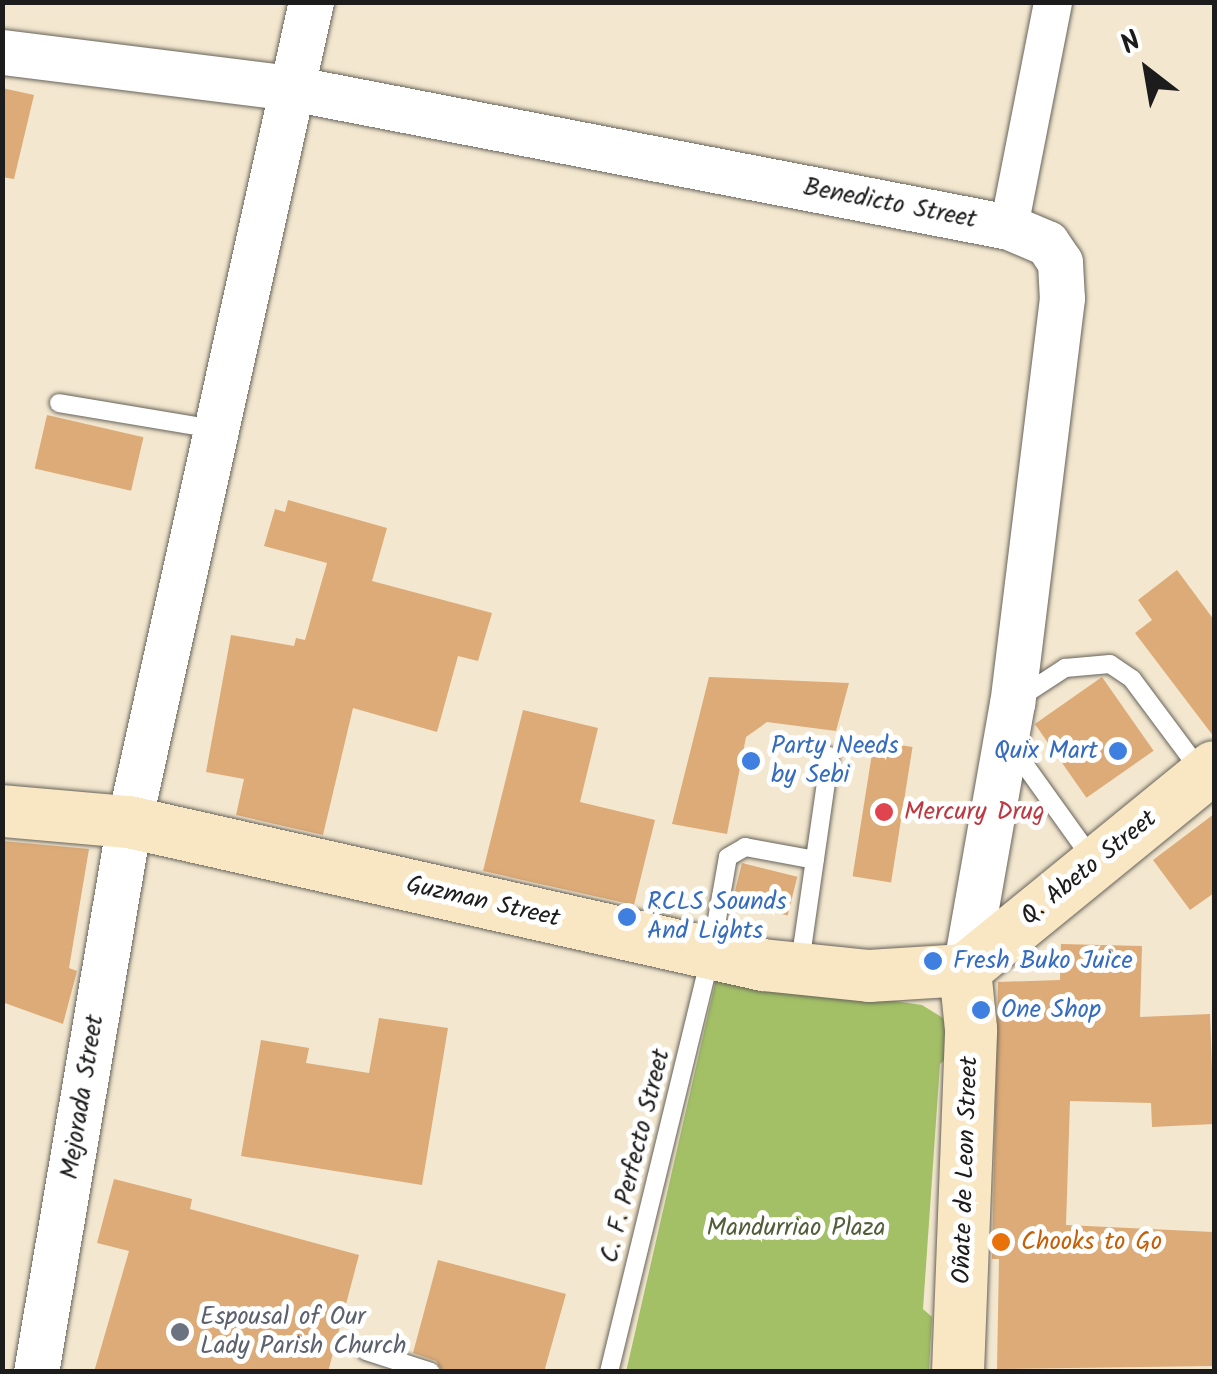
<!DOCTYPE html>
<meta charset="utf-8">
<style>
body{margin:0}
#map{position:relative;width:1217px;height:1374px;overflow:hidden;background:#f3e7cf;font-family:Kalam,sans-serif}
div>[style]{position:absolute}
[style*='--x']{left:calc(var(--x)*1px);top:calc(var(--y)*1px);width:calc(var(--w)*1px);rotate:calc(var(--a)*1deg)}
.green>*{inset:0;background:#a3c067}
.building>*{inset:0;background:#dcab78;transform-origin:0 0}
.roads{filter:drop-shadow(0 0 2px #67635b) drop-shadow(0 0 2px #67635b)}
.service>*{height:18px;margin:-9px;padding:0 9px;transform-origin:9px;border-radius:9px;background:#fff}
.minor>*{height:38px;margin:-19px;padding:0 19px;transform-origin:19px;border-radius:19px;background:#fff}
.tertiary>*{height:45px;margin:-22.5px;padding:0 22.5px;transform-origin:22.5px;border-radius:22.5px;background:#fff}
.secondary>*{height:52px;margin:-26px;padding:0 26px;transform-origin:26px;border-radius:26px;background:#f9e7c3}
.dots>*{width:28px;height:28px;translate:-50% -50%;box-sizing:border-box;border:5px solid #fff;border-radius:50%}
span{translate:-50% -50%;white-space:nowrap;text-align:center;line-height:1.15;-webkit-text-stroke:10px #fff;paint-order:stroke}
.street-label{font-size:25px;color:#1c1c1c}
.shop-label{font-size:25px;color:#366cbe}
.left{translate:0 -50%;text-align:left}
.right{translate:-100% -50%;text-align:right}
.health-label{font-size:25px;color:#be3a42}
.park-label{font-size:25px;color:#525e3a}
.food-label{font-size:25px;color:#c56008}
.worship-label{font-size:25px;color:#5b616d}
.frame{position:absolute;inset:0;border:5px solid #1c1c1c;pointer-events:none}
.north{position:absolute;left:1097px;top:20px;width:100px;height:100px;-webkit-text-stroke:8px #fff;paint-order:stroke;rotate:329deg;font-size:28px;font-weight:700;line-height:40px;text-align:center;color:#1c1c1c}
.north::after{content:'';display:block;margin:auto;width:35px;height:45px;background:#1c1c1c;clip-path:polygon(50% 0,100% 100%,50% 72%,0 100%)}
</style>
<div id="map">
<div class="green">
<i style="clip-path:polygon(717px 975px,922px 1005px,943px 1018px,950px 1056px,940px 1064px,923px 1309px,932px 1317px,929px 1371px,626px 1372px)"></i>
</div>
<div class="building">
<i style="clip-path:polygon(2px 88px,34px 95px,14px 179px,2px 177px)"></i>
<i style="left:47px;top:415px;width:99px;height:55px;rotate:13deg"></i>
<i style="clip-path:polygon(288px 500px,387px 528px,372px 581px,492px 613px,478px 661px,458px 656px,437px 732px,353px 708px,323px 835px,236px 815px,244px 779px,206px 772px,231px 635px,294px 646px,296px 638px,305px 640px,327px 563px,264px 546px,275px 509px,285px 512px)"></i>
<i style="clip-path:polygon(1177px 570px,1214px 620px,1214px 737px,1135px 633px,1152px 620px,1138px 600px)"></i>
<i style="clip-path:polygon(709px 677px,849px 683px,836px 731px,767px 722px,746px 737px,727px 834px,672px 824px)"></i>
<i style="left:1102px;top:677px;width:90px;height:82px;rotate:55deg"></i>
<i style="clip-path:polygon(523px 710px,598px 728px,580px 802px,655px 820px,634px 905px,483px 871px)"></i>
<i style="left:874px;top:741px;width:39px;height:137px;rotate:9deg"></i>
<i style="clip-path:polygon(1214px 814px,1214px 893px,1190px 910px,1153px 860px)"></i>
<i style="clip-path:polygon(2px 841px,89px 849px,69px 968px,77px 971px,63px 1024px,2px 1002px)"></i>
<i style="left:742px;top:863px;width:57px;height:40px;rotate:14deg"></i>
<i style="clip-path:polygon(1061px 944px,1142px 946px,1140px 1017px,1210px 1014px,1214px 1124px,1152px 1127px,1151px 1103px,1070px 1101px,1066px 1225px,1213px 1232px,1214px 1366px,997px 1369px,999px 1259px,992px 1259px,998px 982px,1060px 980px)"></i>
<i style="clip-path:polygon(379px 1018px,448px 1028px,422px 1185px,241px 1156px,261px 1040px,309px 1048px,306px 1063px,369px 1073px)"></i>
<i style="clip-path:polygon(114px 1179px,192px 1199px,190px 1209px,359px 1255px,328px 1372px,94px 1372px,129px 1251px,97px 1243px)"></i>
<i style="clip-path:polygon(438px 1260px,566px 1294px,544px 1372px,443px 1372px,436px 1361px,413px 1353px)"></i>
</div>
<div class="roads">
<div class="service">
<i style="--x:59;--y:403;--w:158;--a:9.5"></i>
<i style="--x:1016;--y:700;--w:59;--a:-33.1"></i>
<i style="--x:1065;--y:668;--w:45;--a:-5.1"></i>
<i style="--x:1110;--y:664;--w:27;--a:34"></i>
<i style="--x:1132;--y:679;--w:117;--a:53.3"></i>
<i style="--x:1012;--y:747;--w:139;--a:54.4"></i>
<i style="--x:800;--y:963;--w:209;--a:-81.8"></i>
<i style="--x:366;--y:1351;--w:68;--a:17.9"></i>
<i style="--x:609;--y:1372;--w:431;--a:-76.3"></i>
<i style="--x:711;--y:953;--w:97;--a:-80"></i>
<i style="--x:728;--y:857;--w:20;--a:-30"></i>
<i style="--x:745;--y:847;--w:71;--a:10.5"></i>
</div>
<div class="minor">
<i style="--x:1009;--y:227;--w:229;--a:-78.9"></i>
</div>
<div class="tertiary">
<i style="--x:2;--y:52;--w:291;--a:7.1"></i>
<i style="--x:291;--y:88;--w:731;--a:10.96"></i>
<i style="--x:1009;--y:227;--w:41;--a:22.8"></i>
<i style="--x:1047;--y:243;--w:23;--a:56"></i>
<i style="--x:1060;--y:262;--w:36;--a:87"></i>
<i style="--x:1062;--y:298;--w:408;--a:97"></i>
<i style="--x:1012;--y:703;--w:271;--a:100"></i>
<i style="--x:36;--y:1372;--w:558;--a:-80.4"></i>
<i style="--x:129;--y:822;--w:840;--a:-77.49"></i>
</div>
<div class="secondary">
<i style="--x:2;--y:811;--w:127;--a:5"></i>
<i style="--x:129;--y:822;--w:650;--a:12.71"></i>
<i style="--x:763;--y:965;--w:107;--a:5.9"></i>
<i style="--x:869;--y:976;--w:96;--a:-3.6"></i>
<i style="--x:965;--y:970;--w:321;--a:-39.2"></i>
<i style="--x:958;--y:1372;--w:343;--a:-87.8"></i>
<i style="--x:971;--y:1029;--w:59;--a:-95.8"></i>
</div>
</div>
<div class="dots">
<i style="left:1118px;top:751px;background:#3f7fe0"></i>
<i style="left:751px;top:761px;background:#3f7fe0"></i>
<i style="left:884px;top:812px;background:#e0444e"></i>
<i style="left:627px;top:917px;background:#3f7fe0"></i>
<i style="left:933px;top:961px;background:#3f7fe0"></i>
<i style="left:981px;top:1010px;background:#3f7fe0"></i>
<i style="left:1001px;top:1242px;background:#e8710a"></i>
<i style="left:180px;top:1332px;background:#6b7280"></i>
</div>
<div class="street-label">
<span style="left:890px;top:204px;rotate:11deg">Benedicto Street</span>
<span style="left:1089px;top:868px;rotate:-39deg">Q. Abeto Street</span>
<span style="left:483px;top:902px;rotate:13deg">Guzman Street</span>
<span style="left:83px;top:1097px;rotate:-81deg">Mejorada Street</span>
<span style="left:636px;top:1156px;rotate:-76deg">C. F. Perfecto Street</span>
<span style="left:966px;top:1170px;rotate:-88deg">Oñate de Leon Street</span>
</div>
<div class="shop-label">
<span class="left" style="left:771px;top:761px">Party Needs<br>by Sebi</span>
<span class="right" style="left:1098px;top:751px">Quix Mart</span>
<span class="left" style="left:647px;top:917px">RCLS Sounds<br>And Lights</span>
<span class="left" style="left:953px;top:961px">Fresh Buko Juice</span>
<span class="left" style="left:1001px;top:1010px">One Shop</span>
</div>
<div class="health-label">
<span class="left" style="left:904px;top:812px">Mercury Drug</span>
</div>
<div class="park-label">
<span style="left:796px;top:1228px">Mandurriao Plaza</span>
</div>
<div class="food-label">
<span class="left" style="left:1021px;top:1242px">Chooks to Go</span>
</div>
<div class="worship-label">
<span class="left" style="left:200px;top:1332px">Espousal of Our<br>Lady Parish Church</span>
</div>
<div class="frame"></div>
<div class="north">N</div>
</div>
